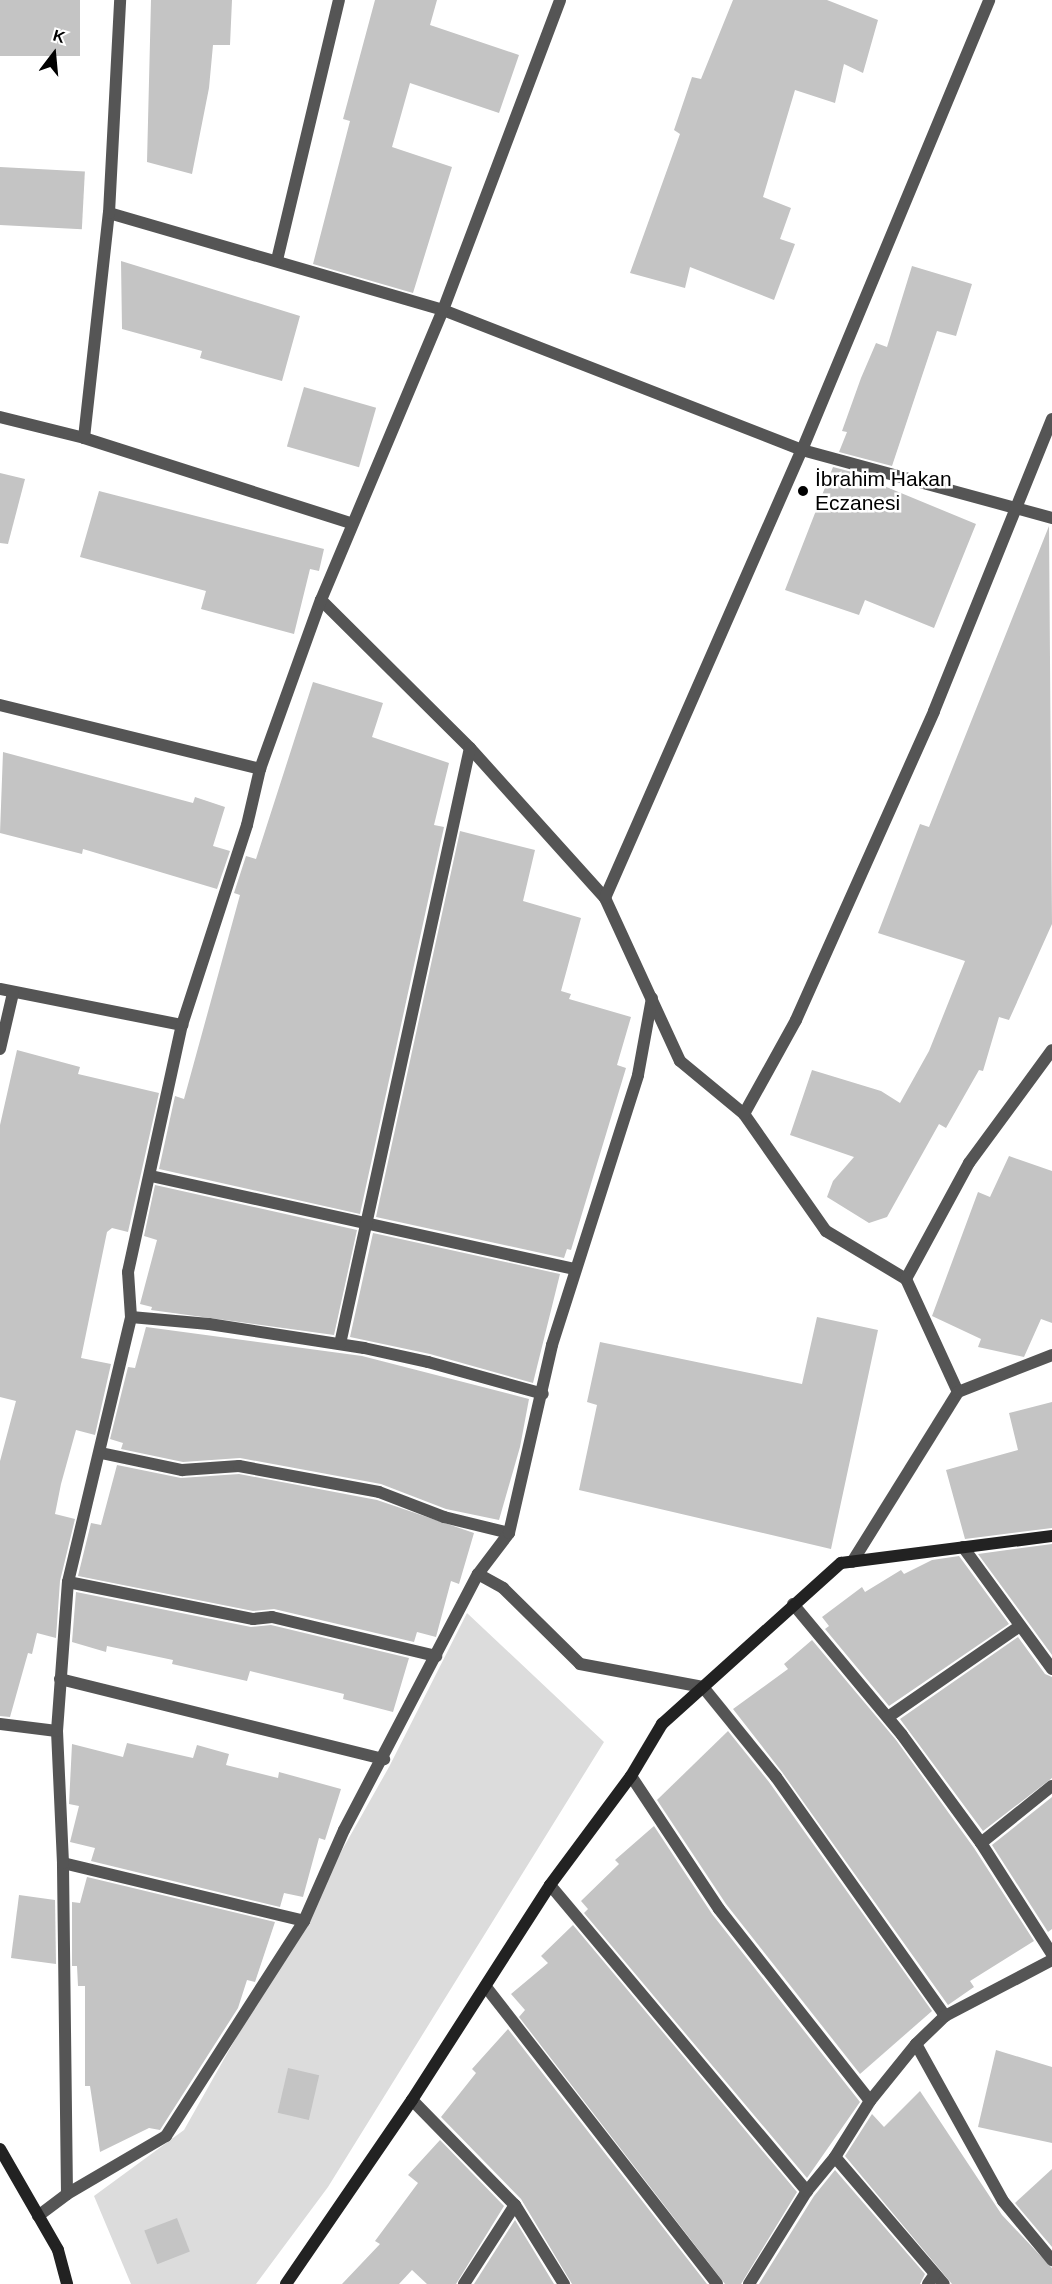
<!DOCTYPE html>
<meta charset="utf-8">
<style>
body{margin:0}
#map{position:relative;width:1052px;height:2284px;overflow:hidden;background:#fff;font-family:Helvetica,sans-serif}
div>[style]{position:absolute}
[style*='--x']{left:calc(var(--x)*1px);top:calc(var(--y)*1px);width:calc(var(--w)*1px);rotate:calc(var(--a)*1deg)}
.green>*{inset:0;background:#dcdcdc}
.building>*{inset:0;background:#c4c4c4;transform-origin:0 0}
.street>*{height:12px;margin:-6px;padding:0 6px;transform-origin:6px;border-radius:6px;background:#555}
.secondary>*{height:12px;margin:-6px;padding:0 6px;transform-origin:6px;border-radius:6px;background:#222}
.dots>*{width:16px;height:16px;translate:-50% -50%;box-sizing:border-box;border:3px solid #fff;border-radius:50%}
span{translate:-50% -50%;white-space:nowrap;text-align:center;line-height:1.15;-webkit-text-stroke:5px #fff;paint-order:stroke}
.poi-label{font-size:21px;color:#000}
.left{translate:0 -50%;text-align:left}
.north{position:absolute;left:24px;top:24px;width:60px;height:60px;-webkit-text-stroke:4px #fff;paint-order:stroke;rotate:16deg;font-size:16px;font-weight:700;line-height:24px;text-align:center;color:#000}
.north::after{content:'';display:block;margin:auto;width:21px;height:27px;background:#000;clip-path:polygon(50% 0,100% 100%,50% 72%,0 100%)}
</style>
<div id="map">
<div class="green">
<i style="clip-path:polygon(467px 1613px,604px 1742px,328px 2187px,256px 2284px,131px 2284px,94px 2196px,184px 2130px,389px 1767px)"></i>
</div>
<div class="building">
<i style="left:0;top:0;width:80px;height:56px"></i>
<i style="clip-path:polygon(151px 0,232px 0,230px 45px,213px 45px,209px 88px,192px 174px,147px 162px)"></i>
<i style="clip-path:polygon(375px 0,437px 0,430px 25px,519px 55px,499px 113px,410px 83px,392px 147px,452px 167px,413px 293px,313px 264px,350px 121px,343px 119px)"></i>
<i style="clip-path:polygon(733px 0,827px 0,878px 20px,863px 73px,844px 64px,835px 103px,795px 90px,763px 197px,791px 208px,780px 239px,795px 244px,774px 300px,690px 267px,685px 288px,630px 273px,680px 134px,674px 130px,692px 77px,701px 79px)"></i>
<i style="left:0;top:167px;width:85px;height:58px;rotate:3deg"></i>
<i style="clip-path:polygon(121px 261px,300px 316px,282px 381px,200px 358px,202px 351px,122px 329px)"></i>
<i style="clip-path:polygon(912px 266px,972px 284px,956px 336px,937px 331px,892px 466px,839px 452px,847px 432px,842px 431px,861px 378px,876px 343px,887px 347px)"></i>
<i style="left:304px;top:387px;width:75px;height:62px;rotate:16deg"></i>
<i style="clip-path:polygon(833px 467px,886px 481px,884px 486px,976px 524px,934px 628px,865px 600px,859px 615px,785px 590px)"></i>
<i style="clip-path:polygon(0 473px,25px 479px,8px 544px,0 543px)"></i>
<i style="clip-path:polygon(99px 491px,324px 549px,319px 571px,310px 569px,294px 634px,201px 609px,206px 591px,80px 557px)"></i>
<i style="clip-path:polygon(1049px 526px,1052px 924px,1009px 1020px,999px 1017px,983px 1071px,979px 1070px,946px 1128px,939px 1124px,887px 1217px,869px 1223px,827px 1197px,833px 1181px,854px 1157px,790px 1135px,812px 1070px,881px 1091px,900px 1103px,929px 1051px,965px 961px,878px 933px,920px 824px,929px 827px)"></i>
<i style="clip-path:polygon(313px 682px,383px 703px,372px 737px,449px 763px,434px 825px,444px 827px,360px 1214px,159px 1169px,175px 1096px,184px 1099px,240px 895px,234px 893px,246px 856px,256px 859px)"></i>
<i style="clip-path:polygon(3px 752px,193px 803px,195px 797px,225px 807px,213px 846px,230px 851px,217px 889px,83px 849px,82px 854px,0 833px)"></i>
<i style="clip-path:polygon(460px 831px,535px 850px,523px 901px,581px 918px,561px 991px,571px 994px,569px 999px,631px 1017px,617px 1065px,626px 1068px,571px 1250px,567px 1249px,564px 1258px,376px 1217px)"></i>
<i style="clip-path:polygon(17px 1050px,80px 1067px,78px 1074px,159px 1093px,128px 1232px,112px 1228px,107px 1232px,81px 1358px,111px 1364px,95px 1435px,76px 1430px,61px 1484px,55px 1514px,75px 1519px,60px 1581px,56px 1638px,37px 1633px,32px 1654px,28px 1653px,10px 1717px,0 1716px,0 1461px,16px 1401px,0 1397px,0 1125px)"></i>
<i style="clip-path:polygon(1009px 1156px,1052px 1171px,1052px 1323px,1041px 1319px,1024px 1357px,978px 1347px,981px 1339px,932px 1316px,978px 1192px,990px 1197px)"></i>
<i style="clip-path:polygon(155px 1185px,357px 1230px,334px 1335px,151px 1310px,152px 1307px,140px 1304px,157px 1240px,144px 1236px)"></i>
<i style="clip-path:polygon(373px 1233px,560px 1274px,533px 1383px,430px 1354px,350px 1337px)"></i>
<i style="clip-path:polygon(817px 1317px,878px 1330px,831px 1549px,579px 1490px,597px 1405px,587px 1402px,600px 1342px,802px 1384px)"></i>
<i style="clip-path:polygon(146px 1327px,362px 1356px,529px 1399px,520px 1447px,499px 1520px,446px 1509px,381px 1484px,240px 1458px,183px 1462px,121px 1449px,123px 1443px,110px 1439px,128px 1367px,135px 1368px)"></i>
<i style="clip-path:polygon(1052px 1402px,1052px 1528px,965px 1539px,946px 1470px,1018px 1450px,1009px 1413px)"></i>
<i style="clip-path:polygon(117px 1465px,181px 1478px,239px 1474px,377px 1500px,474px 1533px,459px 1584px,451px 1581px,436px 1637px,417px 1632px,414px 1642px,274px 1609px,253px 1611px,78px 1576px,91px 1523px,101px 1525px)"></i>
<i style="clip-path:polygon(1052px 1544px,1052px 1655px,978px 1554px)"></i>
<i style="clip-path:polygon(959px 1556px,1009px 1624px,889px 1706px,825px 1629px,829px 1626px,822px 1617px,862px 1587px,865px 1592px,901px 1570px,904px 1574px,932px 1560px)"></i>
<i style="clip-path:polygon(76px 1592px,251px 1627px,271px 1625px,409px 1658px,393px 1712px,343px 1699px,344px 1694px,250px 1671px,247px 1681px,172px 1664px,173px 1660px,107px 1646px,106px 1652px,72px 1642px)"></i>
<i style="clip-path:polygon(1018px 1637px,1045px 1674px,1052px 1677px,1052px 1778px,983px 1831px,900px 1719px)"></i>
<i style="clip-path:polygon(812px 1640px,896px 1740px,974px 1848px,1034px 1941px,970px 1981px,974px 1987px,948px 2005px,782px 1772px,733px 1709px,788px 1669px,784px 1664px)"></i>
<i style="clip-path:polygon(728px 1731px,769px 1782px,932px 2011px,860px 2074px,726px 1904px,657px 1800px)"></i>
<i style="clip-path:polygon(127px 1743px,193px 1758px,197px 1745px,229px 1754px,226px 1765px,278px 1778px,279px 1772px,341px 1789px,325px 1840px,319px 1838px,303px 1897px,284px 1893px,280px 1907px,91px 1861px,95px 1848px,70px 1842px,79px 1806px,69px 1804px,72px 1744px,123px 1757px)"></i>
<i style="clip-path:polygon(1052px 1797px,1052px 1929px,1048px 1932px,992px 1845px)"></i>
<i style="clip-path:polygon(654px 1826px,712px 1914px,860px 2102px,807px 2178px,584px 1913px,588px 1909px,581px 1901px,619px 1864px,615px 1860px)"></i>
<i style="clip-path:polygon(87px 1877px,275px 1922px,255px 1982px,247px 1980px,238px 2008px,160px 2130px,149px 2128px,100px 2152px,90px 2086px,85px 2086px,85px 1986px,78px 1986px,77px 1966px,72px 1966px,72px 1902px,80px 1903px)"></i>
<i style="clip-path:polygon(19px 1895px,55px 1900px,56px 1964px,11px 1958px)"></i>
<i style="clip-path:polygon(573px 1925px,797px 2192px,741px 2284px,725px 2284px,519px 2017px,525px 2010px,511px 1994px,548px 1963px,541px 1956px)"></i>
<i style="clip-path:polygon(508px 2029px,707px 2284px,572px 2284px,521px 2199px,441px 2117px,476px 2073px,472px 2069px)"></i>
<i style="clip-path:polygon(996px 2050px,1052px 2067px,1052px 2143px,978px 2127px)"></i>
<i style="left:288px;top:2068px;width:32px;height:46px;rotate:13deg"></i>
<i style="clip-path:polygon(920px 2091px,1002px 2215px,1052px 2268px,1052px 2284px,952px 2284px,845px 2156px,872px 2114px,884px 2127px)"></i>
<i style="clip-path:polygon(440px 2140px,504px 2206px,456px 2284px,427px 2284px,412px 2270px,399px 2284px,342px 2284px,380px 2244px,375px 2241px,418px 2183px,408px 2175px)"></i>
<i style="clip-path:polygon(1052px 2169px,1052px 2247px,1015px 2203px)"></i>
<i style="clip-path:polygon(835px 2170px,925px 2274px,920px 2284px,759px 2284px,814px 2196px)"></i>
<i style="left:177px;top:2218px;width:36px;height:35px;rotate:69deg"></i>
<i style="clip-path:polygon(515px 2220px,554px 2284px,474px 2284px)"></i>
</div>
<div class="street">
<i style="--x:109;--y:213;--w:348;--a:16.2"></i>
<i style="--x:443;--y:310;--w:385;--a:21.3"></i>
<i style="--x:802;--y:450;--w:259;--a:15.2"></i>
<i style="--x:277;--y:260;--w:267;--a:-76.6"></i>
<i style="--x:0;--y:417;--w:87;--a:14"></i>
<i style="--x:84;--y:438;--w:280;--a:17.7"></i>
<i style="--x:84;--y:438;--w:226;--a:-83.7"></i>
<i style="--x:109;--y:213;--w:213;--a:-87"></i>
<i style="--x:321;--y:600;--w:210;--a:44.8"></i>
<i style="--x:470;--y:748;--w:202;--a:48"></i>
<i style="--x:605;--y:898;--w:179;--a:65.3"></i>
<i style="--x:680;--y:1061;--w:83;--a:39.6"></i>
<i style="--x:744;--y:1114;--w:143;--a:55"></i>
<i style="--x:826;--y:1231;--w:93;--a:31"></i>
<i style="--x:906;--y:1279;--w:124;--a:65.3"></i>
<i style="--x:958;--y:1392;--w:200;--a:121.9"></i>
<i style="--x:0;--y:705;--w:268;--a:13.8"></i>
<i style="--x:605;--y:898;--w:489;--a:-66.3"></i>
<i style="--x:802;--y:450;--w:487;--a:-67.4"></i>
<i style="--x:0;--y:989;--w:186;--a:11.2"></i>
<i style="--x:0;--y:1049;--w:57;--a:-76.9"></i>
<i style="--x:744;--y:1114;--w:107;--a:-61"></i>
<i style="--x:796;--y:1020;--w:338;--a:-65.9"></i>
<i style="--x:934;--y:711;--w:315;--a:-68"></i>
<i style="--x:151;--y:1176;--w:433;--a:12.4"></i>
<i style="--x:906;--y:1279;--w:132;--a:-61.5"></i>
<i style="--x:969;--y:1163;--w:140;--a:-53.7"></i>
<i style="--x:131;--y:1317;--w:78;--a:5.1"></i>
<i style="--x:209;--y:1324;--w:157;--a:8.8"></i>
<i style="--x:364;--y:1348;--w:66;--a:12.3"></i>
<i style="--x:428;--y:1362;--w:119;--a:15.5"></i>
<i style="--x:340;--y:1344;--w:610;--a:-77.7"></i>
<i style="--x:958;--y:1392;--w:101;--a:-21.5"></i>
<i style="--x:101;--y:1453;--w:83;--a:11.9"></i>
<i style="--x:182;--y:1470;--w:57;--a:-4"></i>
<i style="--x:239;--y:1466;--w:142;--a:10.5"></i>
<i style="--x:379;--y:1492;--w:70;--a:21"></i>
<i style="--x:444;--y:1517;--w:67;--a:13.8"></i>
<i style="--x:963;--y:1547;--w:151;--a:53.9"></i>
<i style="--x:478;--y:1574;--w:29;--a:29"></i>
<i style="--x:503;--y:1588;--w:108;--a:44.6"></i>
<i style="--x:580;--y:1664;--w:125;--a:10.6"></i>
<i style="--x:703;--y:1687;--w:116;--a:51"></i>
<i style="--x:776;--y:1777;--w:293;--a:54.7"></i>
<i style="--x:68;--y:1582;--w:189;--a:11.3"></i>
<i style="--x:253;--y:1619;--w:19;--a:-6"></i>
<i style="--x:272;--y:1617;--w:169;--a:13.4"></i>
<i style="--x:793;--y:1604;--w:170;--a:50.2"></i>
<i style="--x:902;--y:1735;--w:134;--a:53.8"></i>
<i style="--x:981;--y:1843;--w:132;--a:57.4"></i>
<i style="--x:60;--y:1679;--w:334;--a:13.9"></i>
<i style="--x:888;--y:1717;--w:160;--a:-34.6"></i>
<i style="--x:0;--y:1724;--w:57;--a:7"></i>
<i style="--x:631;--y:1776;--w:159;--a:56.5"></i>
<i style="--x:719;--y:1909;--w:244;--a:51.8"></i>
<i style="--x:981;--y:1843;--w:91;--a:-38.8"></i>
<i style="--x:63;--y:1863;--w:248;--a:13.5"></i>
<i style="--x:550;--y:1885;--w:400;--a:50"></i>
<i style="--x:486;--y:1987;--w:376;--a:52.1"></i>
<i style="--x:916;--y:2044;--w:179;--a:61"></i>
<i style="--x:1003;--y:2201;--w:77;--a:50.3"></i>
<i style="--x:412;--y:2100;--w:147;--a:45.6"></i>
<i style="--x:515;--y:2205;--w:93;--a:58.2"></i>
<i style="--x:835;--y:2157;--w:167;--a:49.4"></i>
<i style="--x:67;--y:2194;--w:331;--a:-90.7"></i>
<i style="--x:63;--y:1863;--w:132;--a:-92.6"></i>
<i style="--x:57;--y:1731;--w:149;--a:-85.8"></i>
<i style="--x:68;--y:1582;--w:272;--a:-76.6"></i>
<i style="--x:131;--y:1317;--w:45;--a:-93.8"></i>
<i style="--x:128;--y:1272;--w:253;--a:-77.7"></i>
<i style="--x:182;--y:1025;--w:210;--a:-72"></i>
<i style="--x:247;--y:825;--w:57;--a:-76.9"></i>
<i style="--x:260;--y:769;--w:180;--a:-70.2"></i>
<i style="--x:321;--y:600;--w:315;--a:-67.2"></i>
<i style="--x:443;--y:310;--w:331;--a:-69.3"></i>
<i style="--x:38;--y:2216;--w:36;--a:-37"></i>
<i style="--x:67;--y:2194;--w:115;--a:-30.4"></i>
<i style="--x:166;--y:2136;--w:255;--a:-57.3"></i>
<i style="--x:304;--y:1921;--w:99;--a:-66.3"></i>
<i style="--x:344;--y:1830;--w:289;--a:-62.4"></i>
<i style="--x:478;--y:1574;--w:51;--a:-52.9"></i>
<i style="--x:509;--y:1533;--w:193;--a:-77.1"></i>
<i style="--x:552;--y:1345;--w:283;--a:-72.3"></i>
<i style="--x:638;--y:1075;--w:78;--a:-79.7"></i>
<i style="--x:464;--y:2284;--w:94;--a:-57.2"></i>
<i style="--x:749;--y:2284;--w:110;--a:-58.1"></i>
<i style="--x:807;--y:2191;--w:44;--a:-50.5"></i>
<i style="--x:835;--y:2157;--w:66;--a:-58"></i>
<i style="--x:870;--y:2101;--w:73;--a:-51.1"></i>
<i style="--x:916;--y:2044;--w:40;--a:-44"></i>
<i style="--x:945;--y:2016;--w:121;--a:-27.6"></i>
<i style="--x:928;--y:2284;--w:12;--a:-55"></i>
</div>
<div class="secondary">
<i style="--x:0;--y:2149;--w:116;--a:60.1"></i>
<i style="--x:58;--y:2250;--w:35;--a:75"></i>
<i style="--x:286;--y:2284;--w:223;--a:-55.6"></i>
<i style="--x:412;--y:2100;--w:255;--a:-57.3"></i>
<i style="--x:550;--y:1885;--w:136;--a:-53.4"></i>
<i style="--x:631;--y:1776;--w:61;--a:-59.2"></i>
<i style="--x:662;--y:1724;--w:241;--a:-42"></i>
<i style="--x:841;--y:1563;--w:213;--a:-7.3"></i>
</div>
<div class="dots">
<i style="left:803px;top:491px;background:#000"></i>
</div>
<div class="poi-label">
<span class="left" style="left:815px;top:491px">İbrahim Hakan<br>Eczanesi</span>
</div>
<div class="north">K</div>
</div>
